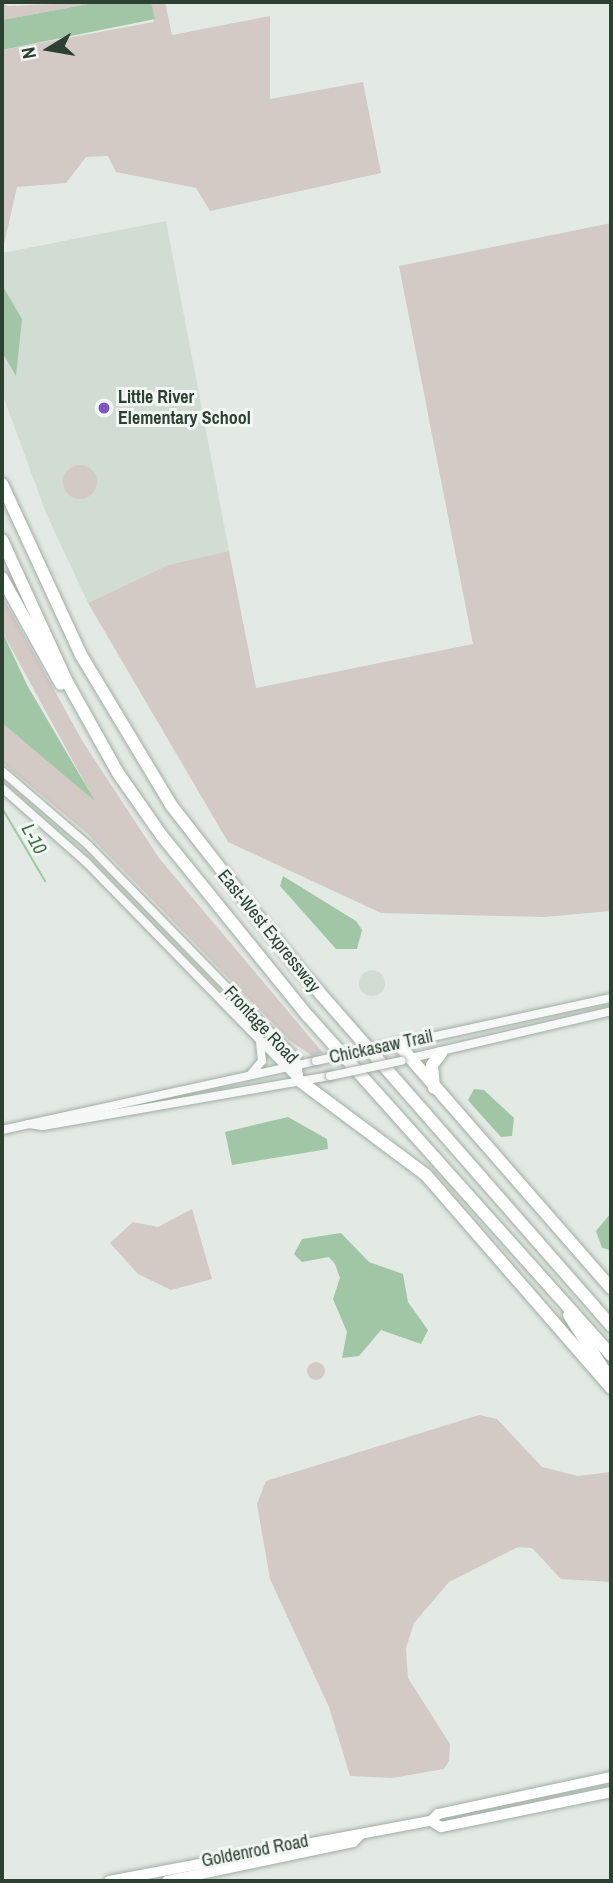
<!DOCTYPE html>
<style>
body{margin:0}
#map{position:relative;width:613px;height:1883px;overflow:hidden;background:#e3eae4;font-family:"Archivo Narrow",sans-serif}
div>[style]{position:absolute}
[style*='--x']{left:calc(var(--x)*1px);top:calc(var(--y)*1px);width:calc(var(--w)*1px);rotate:calc(var(--a)*1deg)}
.built>*{inset:0;background:#d1dcd3}
.round{border-radius:50%}
.green>*{inset:0;background:#d3c9c5}
.water>*{inset:0;background:#a1c6a5}
.stream>*{height:2px;margin:-1px;padding:0 1px;transform-origin:1px;border-radius:1px;background:#a1c6a5}
.roads{filter:drop-shadow(0 0 2px #a1ada4) drop-shadow(0 0 2px #a1ada4)}
.tertiary>*{height:8px;margin:-4px;padding:0 4px;transform-origin:4px;border-radius:4px;background:#f5f8f6}
.secondary>*{height:10px;margin:-5px;padding:0 5px;transform-origin:5px;border-radius:5px;background:#fff}
.motorway>*{height:12px;margin:-6px;padding:0 6px;transform-origin:6px;border-radius:6px;background:#fff}
.bridges{filter:drop-shadow(0 0 2px #a1ada4) drop-shadow(0 0 2px #a1ada4)}
.tertiary-bridge>*{height:8px;margin:-4px;padding:0 4px;transform-origin:4px;border-radius:4px;background:#f5f8f6}
.dots>*{width:19px;height:19px;translate:-50% -50%;box-sizing:border-box;border:4px solid #f2f7f3;border-radius:50%}
span{translate:-50% -50%;white-space:nowrap;text-align:center;line-height:1.15;-webkit-text-stroke:6px #f2f7f3;paint-order:stroke}
.poi-label{font-size:18px;color:#2c4131;font-weight:700}
.left{translate:0 -50%;text-align:left}
.street-label{font-size:18px;color:#2c4131}
.water-label{font-size:19px;color:#3a7141;font-style:italic}
.frame{position:absolute;inset:0;border:4px solid #2c4131;pointer-events:none}
.north{position:absolute;left:14px;top:14px;width:70px;height:70px;-webkit-text-stroke:5px #f2f7f3;paint-order:stroke;rotate:259deg;font-size:19px;font-weight:700;line-height:28px;text-align:center;color:#2c4131}
.north::after{content:'';display:block;margin:auto;width:24px;height:32px;background:#2c4131;clip-path:polygon(50% 0,100% 100%,50% 72%,0 100%)}
</style>
<div id="map">
<div class="built">
<i style="clip-path:polygon(166px 221px,229px 551px,168px 565px,88px 603px,46px 513px,2px 393px,2px 253px)"></i>
<i class="round" style="left:359px;top:970px;width:26px;height:26px"></i>
</div>
<div class="green">
<i style="clip-path:polygon(2px 2px,8px 6px,99px 2px,2px 20px)"></i>
<i style="clip-path:polygon(151px 2px,165px 2px,172px 35px,270px 16px,270px 99px,363px 82px,381px 173px,210px 211px,196px 188px,116px 172px,108px 156px,86px 157px,66px 183px,17px 187px,2px 253px,2px 50px,154px 22px)"></i>
<i style="clip-path:polygon(611px 223px,611px 911px,544px 917px,381px 913px,228px 842px,88px 603px,168px 565px,229px 551px,256px 688px,473px 644px,399px 266px)"></i>
<i class="round" style="left:63px;top:465px;width:34px;height:34px"></i>
<i style="clip-path:polygon(2px 596px,83px 742px,159px 858px,323px 1053px,311px 1055px,290px 1041px,88px 834px,2px 762px,2px 723px,93px 798px,2px 631px)"></i>
<i style="clip-path:polygon(192px 1209px,212px 1279px,171px 1290px,138px 1274px,110px 1243px,133px 1222px,158px 1227px)"></i>
<i class="round" style="left:307px;top:1362px;width:18px;height:18px"></i>
<i style="clip-path:polygon(479px 1415px,497px 1419px,542px 1467px,578px 1476px,611px 1472px,611px 1582px,561px 1579px,532px 1548px,518px 1547px,449px 1582px,414px 1623px,406px 1648px,408px 1678px,450px 1744px,449px 1761px,444px 1769px,392px 1778px,350px 1776px,329px 1707px,270px 1579px,257px 1504px,266px 1481px)"></i>
</div>
<div class="water">
<i style="clip-path:polygon(99px 2px,151px 2px,155px 19px,2px 50px,2px 20px)"></i>
<i style="clip-path:polygon(2px 285px,22px 319px,16px 376px,2px 352px)"></i>
<i style="clip-path:polygon(2px 631px,27px 685px,95px 801px,2px 723px)"></i>
<i style="clip-path:polygon(283px 876px,356px 921px,362px 930px,357px 949px,336px 949px,280px 886px)"></i>
<i style="clip-path:polygon(474px 1089px,484px 1090px,514px 1118px,512px 1136px,501px 1137px,473px 1106px,468px 1100px)"></i>
<i style="clip-path:polygon(288px 1117px,327px 1139px,328px 1149px,232px 1165px,225px 1132px)"></i>
<i style="clip-path:polygon(611px 1213px,611px 1250px,602px 1248px,596px 1231px)"></i>
<i style="clip-path:polygon(341px 1233px,369px 1262px,403px 1274px,408px 1302px,428px 1330px,421px 1344px,381px 1330px,359px 1356px,342px 1358px,347px 1332px,333px 1299px,340px 1278px,335px 1264px,329px 1257px,302px 1262px,294px 1254px,302px 1239px)"></i>
</div>
<div class="stream">
<i style="--x:2;--y:808;--w:85;--a:59.5"></i>
</div>
<div class="roads">
<div class="tertiary">
<i style="--x:2;--y:771;--w:113;--a:40.7"></i>
<i style="--x:88;--y:845;--w:298;--a:45.7"></i>
<i style="--x:296;--y:1058;--w:23;--a:80"></i>
<i style="--x:2;--y:788;--w:112;--a:41.4"></i>
<i style="--x:86;--y:862;--w:306;--a:45.7"></i>
<i style="--x:395;--y:1045;--w:221;--a:-12.3"></i>
<i style="--x:407;--y:1059;--w:210;--a:-13.2"></i>
<i style="--x:251;--y:1074;--w:17;--a:-50"></i>
<i style="--x:262;--y:1061;--w:18;--a:-96"></i>
<i style="--x:28;--y:1124;--w:15;--a:8"></i>
<i style="--x:43;--y:1126;--w:291;--a:-9.9"></i>
<i style="--x:2;--y:1130;--w:321;--a:-12.4"></i>
</div>
<div class="secondary">
<i style="--x:431;--y:1821;--w:12;--a:31"></i>
<i style="--x:441;--y:1827;--w:174;--a:-11.6"></i>
<i style="--x:109;--y:1881;--w:328;--a:-10.6"></i>
<i style="--x:431;--y:1821;--w:10;--a:-45"></i>
<i style="--x:438;--y:1814;--w:177;--a:-12.1"></i>
<i style="--x:167;--y:1881;--w:190;--a:-11.8"></i>
<i style="--x:353;--y:1842;--w:11;--a:-45"></i>
</div>
<div class="motorway">
<i style="--x:2;--y:484;--w:188;--a:65.2"></i>
<i style="--x:81;--y:655;--w:175;--a:59"></i>
<i style="--x:171;--y:805;--w:207;--a:52.1"></i>
<i style="--x:298;--y:968;--w:476;--a:48.8"></i>
<i style="--x:2;--y:540;--w:154;--a:65.4"></i>
<i style="--x:66;--y:680;--w:107;--a:60.8"></i>
<i style="--x:118;--y:773;--w:77;--a:55.1"></i>
<i style="--x:162;--y:836;--w:232;--a:51"></i>
<i style="--x:308;--y:1016;--w:455;--a:48.2"></i>
<i style="--x:2;--y:578;--w:121;--a:60.9"></i>
<i style="--x:398;--y:1044;--w:324;--a:48.9"></i>
<i style="--x:300;--y:1081;--w:157;--a:36.7"></i>
<i style="--x:426;--y:1175;--w:282;--a:49"></i>
<i style="--x:434;--y:1088;--w:23;--a:-95"></i>
<i style="--x:432;--y:1065;--w:15;--a:-53"></i>
<i style="--x:569;--y:1315;--w:69;--a:57.5"></i>
</div>
</div>
<div class="bridges">
<div class="tertiary-bridge">
<i style="--x:316;--y:1061;--w:72;--a:-12.1"></i>
<i style="--x:330;--y:1076;--w:73;--a:-11.9"></i>
</div>
</div>
<div class="dots">
<i style="left:104px;top:408px;background:#8454c3"></i>
</div>
<div class="poi-label">
<span class="left" style="left:118px;top:408px">Little River<br>Elementary School</span>
</div>
<div class="street-label">
<span style="left:269px;top:931px;rotate:51deg">East-West Expressway</span>
<span style="left:261px;top:1025px;rotate:47deg">Frontage Road</span>
<span style="left:381px;top:1047px;rotate:-12deg">Chickasaw Trail</span>
<span style="left:255px;top:1851px;rotate:-11deg">Goldenrod Road</span>
</div>
<div class="water-label">
<span style="left:34px;top:839px;rotate:61deg">L-10</span>
</div>
<div class="frame"></div>
<div class="north">N</div>
</div>
